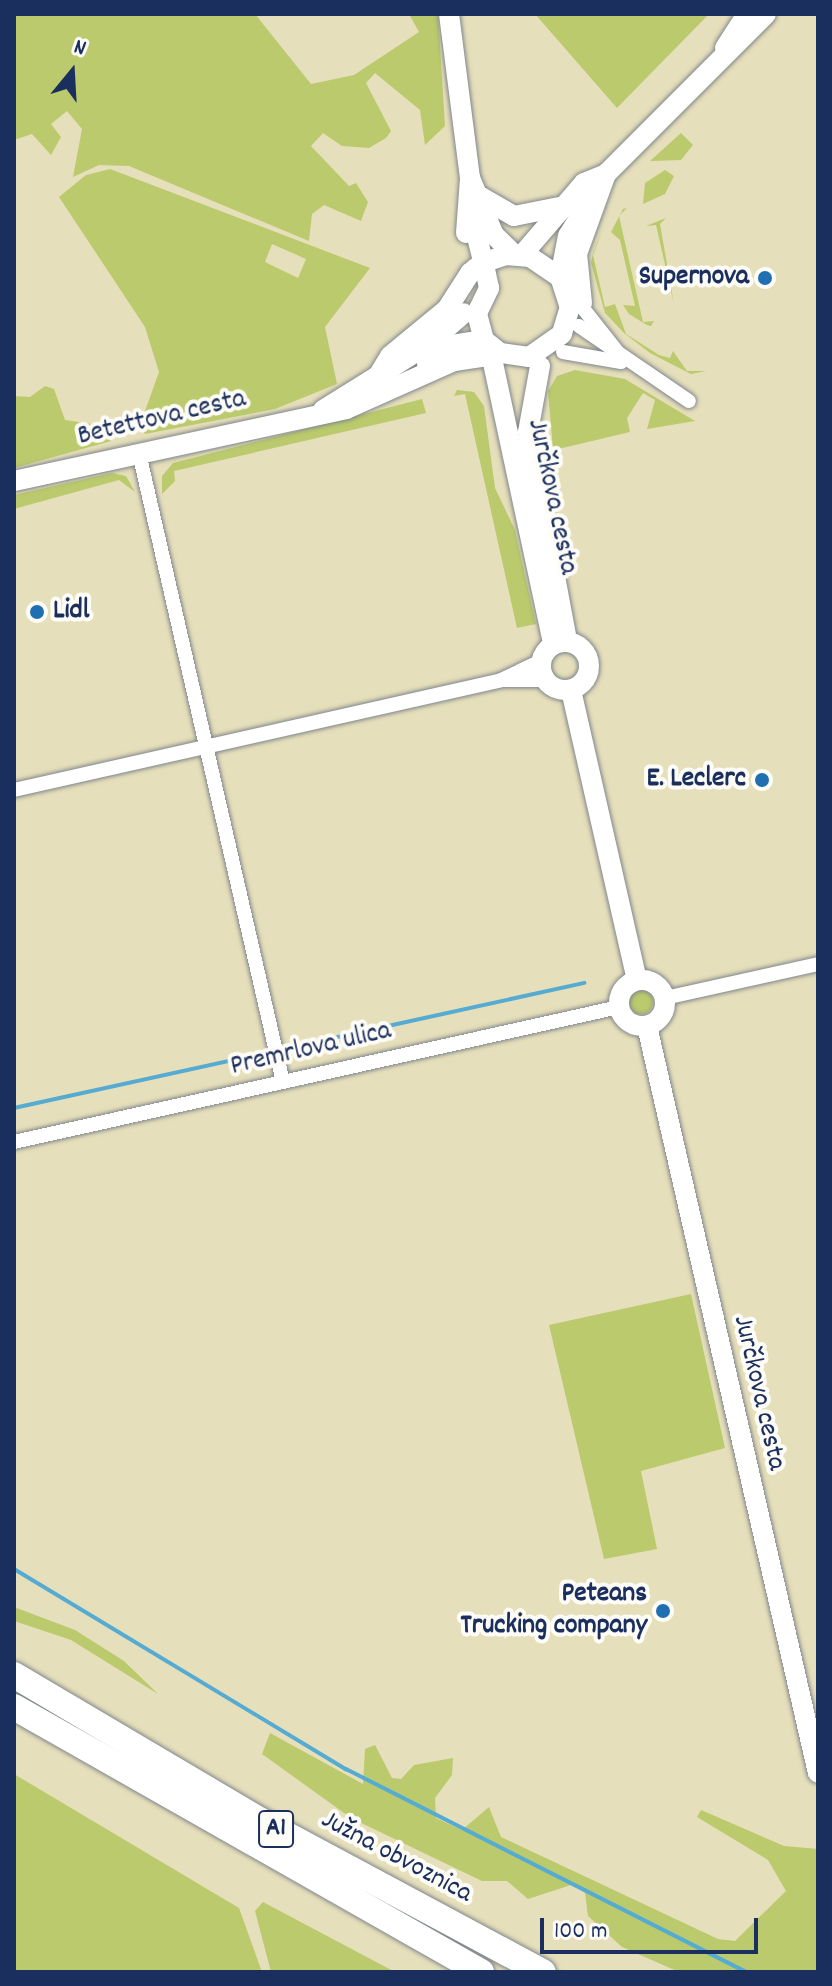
<!DOCTYPE html>
<meta charset="utf-8">
<style>
body{margin:0}
#map{position:relative;width:832px;height:1986px;overflow:hidden;background:#e6dfbb;font-family:Dekko,sans-serif}
div>[style]{position:absolute}
[style*='--x']{left:calc(var(--x)*1px);top:calc(var(--y)*1px);width:calc(var(--w)*1px);rotate:calc(var(--a)*1deg)}
.green>*{inset:0;background:#bbca6c}
.round{border-radius:50%}
.stream>*{height:4px;margin:-2px;padding:0 2px;transform-origin:2px;border-radius:2px;background:#55abd1}
.roads{filter:drop-shadow(0 0 2px #80878c) drop-shadow(0 0 2px #80878c)}
.street>*{height:14px;margin:-7px;padding:0 7px;transform-origin:7px;border-radius:7px;background:#fff}
.secondary>*{height:20px;margin:-10px;padding:0 10px;transform-origin:10px;border-radius:10px;background:#fff}
.secondary>.ring{margin:-10px;padding:0;box-sizing:content-box;background:none;border:20px solid #fff;border-radius:50%}
.highway>*{height:26px;margin:-13px;padding:0 13px;transform-origin:13px;border-radius:13px;background:#fff}
.dots>*{width:22px;height:22px;translate:-50% -50%;box-sizing:border-box;border:4px solid #fdfcf7;border-radius:50%}
span{translate:-50% -50%;white-space:nowrap;text-align:center;line-height:1.15;-webkit-text-stroke:8px #fdfcf7;paint-order:stroke}
.shield-label span{padding:2px 6px;background:#fdfcf7;border:2px solid;border-radius:6px;-webkit-text-stroke-width:0}
.shield-label{font-size:26px;color:#1b2f5e;font-weight:700}
.poi-label{font-size:28px;color:#1b2f5e;font-weight:700}
.right{translate:-100% -50%;text-align:right}
.left{translate:0 -50%;text-align:left}
.street-label{font-size:28px;color:#1b2f5e}
.frame{position:absolute;inset:0;border:16px solid #1b2f5e;pointer-events:none}
.north{position:absolute;left:32px;top:32px;width:80px;height:80px;-webkit-text-stroke:6px #fdfcf7;paint-order:stroke;rotate:18deg;font-size:22px;font-weight:700;line-height:32px;text-align:center;color:#1b2f5e}
.north::after{content:'';display:block;margin:auto;width:28px;height:36px;background:#1b2f5e;clip-path:polygon(50% 0,100% 100%,50% 72%,0 100%)}
.scale{position:absolute;left:540px;top:1918px;width:218px;height:36px;box-sizing:border-box;border:4px solid #1b2f5e;border-top:0;padding-left:10px;font-size:24px;line-height:28px;white-space:nowrap;color:#1b2f5e;-webkit-text-stroke:6px #fdfcf7;paint-order:stroke}
</style>
<div id="map">
<div class="green">
<i style="clip-path:polygon(14px 14px,255px 14px,311px 84px,354px 75px,419px 32px,409px 14px,438px 14px,445px 126px,425px 145px,420px 110px,375px 73px,366px 83px,391px 131px,386px 138px,369px 148px,342px 146px,323px 133px,311px 146px,349px 186px,356px 183px,368px 202px,361px 221px,324px 205px,312px 214px,309px 241px,129px 166px,99px 165px,73px 177px,82px 129px,67px 111px,51px 124px,61px 137px,51px 155px,32px 134px,14px 140px)"></i>
<i style="clip-path:polygon(535px 14px,709px 14px,617px 108px)"></i>
<i style="clip-path:polygon(681px 133px,693px 145px,681px 160px,650px 161px)"></i>
<i style="clip-path:polygon(evenodd,110px 169px,370px 268px,325px 327px,337px 384px,275px 409px,145px 434px,140px 425px,159px 372px,145px 327px,59px 197px,86px 175px,110px 169px,272px 244px,306px 259px,298px 278px,265px 262px,272px 244px)"></i>
<i style="clip-path:polygon(665px 170px,674px 176px,665px 194px,643px 204px,645px 183px)"></i>
<i style="clip-path:polygon(627px 208px,619px 216px,643px 322px,654px 321px,651px 326px,647px 325px,629px 314px,623px 305px,635px 306px,620px 240px,611px 232px,623px 209px)"></i>
<i style="clip-path:polygon(666px 218px,660px 224px,674px 304px,656px 225px,646px 226px)"></i>
<i style="clip-path:polygon(603px 229px,593px 255px,605px 307px,615px 304px,626px 334px,659px 355px,670px 358px,673px 351px,687px 371px,706px 371px,691px 374px,650px 353px,624px 333px,605px 313px,591px 263px,593px 253px)"></i>
<i style="clip-path:polygon(575px 370px,625px 379px,695px 421px,647px 429px,655px 400px,643px 393px,627px 418px,630px 432px,554px 450px,561px 500px,553px 450px,548px 391px,557px 376px)"></i>
<i style="clip-path:polygon(45px 386px,54px 389px,65px 420px,92px 424px,111px 441px,14px 468px,14px 396px,30px 397px)"></i>
<i style="clip-path:polygon(457px 390px,474px 392px,484px 406px,495px 488px,515px 530px,536px 624px,517px 628px,465px 394px,454px 396px)"></i>
<i style="clip-path:polygon(422px 399px,426px 413px,174px 471px,175px 481px,162px 494px,162px 476px,173px 463px)"></i>
<i style="clip-path:polygon(112px 473px,126px 476px,135px 492px,119px 480px,14px 509px,14px 495px)"></i>
<i class="round" style="left:629px;top:990px;width:24px;height:24px"></i>
<i style="clip-path:polygon(691px 1294px,725px 1448px,641px 1471px,657px 1549px,604px 1559px,549px 1325px)"></i>
<i style="clip-path:polygon(14px 1607px,75px 1630px,124px 1661px,158px 1694px,71px 1640px,14px 1621px)"></i>
<i style="clip-path:polygon(270px 1733px,363px 1784px,365px 1749px,375px 1745px,392px 1778px,401px 1779px,414px 1765px,453px 1758px,452px 1775px,435px 1798px,436px 1818px,462px 1830px,489px 1807px,501px 1837px,718px 1939px,735px 1941px,786px 1891px,768px 1860px,697px 1817px,701px 1810px,784px 1846px,818px 1849px,818px 1972px,679px 1972px,622px 1947px,588px 1916px,585px 1893px,574px 1884px,528px 1899px,507px 1881px,482px 1881px,351px 1818px,262px 1754px)"></i>
<i style="clip-path:polygon(14px 1774px,239px 1908px,262px 1972px,14px 1972px)"></i>
<i style="clip-path:polygon(263px 1902px,395px 1972px,271px 1972px,255px 1911px)"></i>
</div>
<div class="stream">
<i style="--x:14;--y:1108;--w:584;--a:-12.37"></i>
<i style="--x:14;--y:1569;--w:388;--a:31.1"></i>
<i style="--x:346;--y:1769;--w:449;--a:26.9"></i>
</div>
<div class="roads">
<div class="street">
<i style="--x:582;--y:307;--w:66;--a:51.7"></i>
<i style="--x:579;--y:326;--w:133;--a:34.3"></i>
<i style="--x:563;--y:352;--w:59;--a:9.8"></i>
<i style="--x:139;--y:453;--w:645;--a:77.11"></i>
<i style="--x:505;--y:680;--w:40;--a:0"></i>
<i style="--x:14;--y:790;--w:499;--a:-12.7"></i>
<i style="--x:501;--y:680;--w:44;--a:-25.4"></i>
<i style="--x:665;--y:998;--w:157;--a:-12.5"></i>
<i style="--x:14;--y:1142;--w:620;--a:-12.58"></i>
</div>
<div class="secondary">
<i style="--x:449;--y:14;--w:165;--a:82.7"></i>
<i style="--x:470;--y:178;--w:62;--a:67.2"></i>
<i style="--x:494;--y:235;--w:28;--a:44"></i>
<i style="--x:725;--y:48;--w:40;--a:-57.1"></i>
<i style="--x:481;--y:197;--w:38;--a:30"></i>
<i style="--x:514;--y:216;--w:46;--a:-11.3"></i>
<i style="--x:466;--y:233;--w:55;--a:-85.8"></i>
<i style="--x:522;--y:255;--w:95;--a:-49.3"></i>
<i style="--x:584;--y:183;--w:24;--a:-22"></i>
<i style="--x:560;--y:277;--w:42;--a:-79"></i>
<i style="--x:568;--y:236;--w:73;--a:-58.5"></i>
<i style="--x:606;--y:174;--w:226;--a:-45"></i>
<i style="--x:582;--y:303;--w:49;--a:-95.8"></i>
<i style="--x:577;--y:254;--w:85;--a:-70.1"></i>
<i style="--x:493;--y:363;--w:287;--a:77.9"></i>
<i style="--x:427;--y:364;--w:31;--a:-37"></i>
<i style="--x:452;--y:345;--w:32;--a:-9"></i>
<i style="--x:540;--y:366;--w:67;--a:100.3"></i>
<i style="--x:528;--y:432;--w:213;--a:79.4"></i>
<i style="--x:378;--y:376;--w:23;--a:-59"></i>
<i style="--x:390;--y:356;--w:74;--a:-39.5"></i>
<i style="--x:447;--y:309;--w:43;--a:-57.4"></i>
<i style="--x:470;--y:273;--w:8;--a:-40"></i>
<i style="--x:476;--y:268;--w:9;--a:-27"></i>
<i style="--x:484;--y:264;--w:8;--a:-30"></i>
<i style="--x:491;--y:260;--w:16;--a:-18"></i>
<i style="--x:506;--y:255;--w:24;--a:5"></i>
<i style="--x:530;--y:257;--w:36;--a:34"></i>
<i style="--x:560;--y:277;--w:32;--a:72"></i>
<i style="--x:570;--y:307;--w:28;--a:107"></i>
<i style="--x:562;--y:334;--w:40;--a:145.1"></i>
<i style="--x:529;--y:357;--w:29;--a:-172"></i>
<i style="--x:500;--y:353;--w:21;--a:-141"></i>
<i style="--x:484;--y:340;--w:28;--a:-105"></i>
<i style="--x:477;--y:313;--w:28;--a:-64"></i>
<i style="--x:489;--y:288;--w:25;--a:-102"></i>
<i style="--x:484;--y:264;--w:7;--a:-106"></i>
<i style="--x:482;--y:257;--w:29;--a:-104"></i>
<i style="--x:475;--y:229;--w:11;--a:-128"></i>
<i style="--x:323;--y:410;--w:121;--a:-31.9"></i>
<i style="--x:426;--y:346;--w:50;--a:-41"></i>
<i style="--x:14;--y:481;--w:340;--a:-12.2"></i>
<i style="--x:346;--y:409;--w:118;--a:-24"></i>
<i style="--x:454;--y:361;--w:29;--a:-8"></i>
<i class="ring" style="left:541px;top:642px;width:28px;height:28px"></i>
<i style="--x:571;--y:690;--w:297;--a:77.2"></i>
<i class="ring" style="left:619px;top:980px;width:26px;height:26px"></i>
<i style="--x:647;--y:1026;--w:766;--a:77.11"></i>
</div>
<div class="highway">
<i style="--x:14;--y:1675;--w:285;--a:30.6"></i>
<i style="--x:259;--y:1820;--w:322;--a:28.2"></i>
<i style="--x:14;--y:1707;--w:537;--a:29.57"></i>
</div>
</div>
<div class="dots">
<i style="left:765px;top:278px;background:#1f6fb2"></i>
<i style="left:37px;top:612px;background:#1f6fb2"></i>
<i style="left:762px;top:780px;background:#1f6fb2"></i>
<i style="left:663px;top:1611px;background:#1f6fb2"></i>
</div>
<div class="shield-label">
<span style="left:276px;top:1829px">A1</span>
</div>
<div class="poi-label">
<span class="right" style="left:749px;top:278px">Supernova</span>
<span class="left" style="left:53px;top:612px">Lidl</span>
<span class="right" style="left:746px;top:780px">E. Leclerc</span>
<span class="right" style="left:647px;top:1611px">Peteans<br>Trucking company</span>
</div>
<div class="street-label">
<span style="left:162px;top:419px;rotate:-13deg">Betettova cesta</span>
<span style="left:551px;top:497px;rotate:78deg">Jurčkova cesta</span>
<span style="left:311px;top:1050px;rotate:-13deg">Premrlova ulica</span>
<span style="left:758px;top:1393px;rotate:77deg">Jurčkova cesta</span>
<span style="left:396px;top:1858px;rotate:28deg">Južna obvoznica</span>
</div>
<div class="frame"></div>
<div class="north">N</div>
<div class="scale">100 m</div>
</div>
